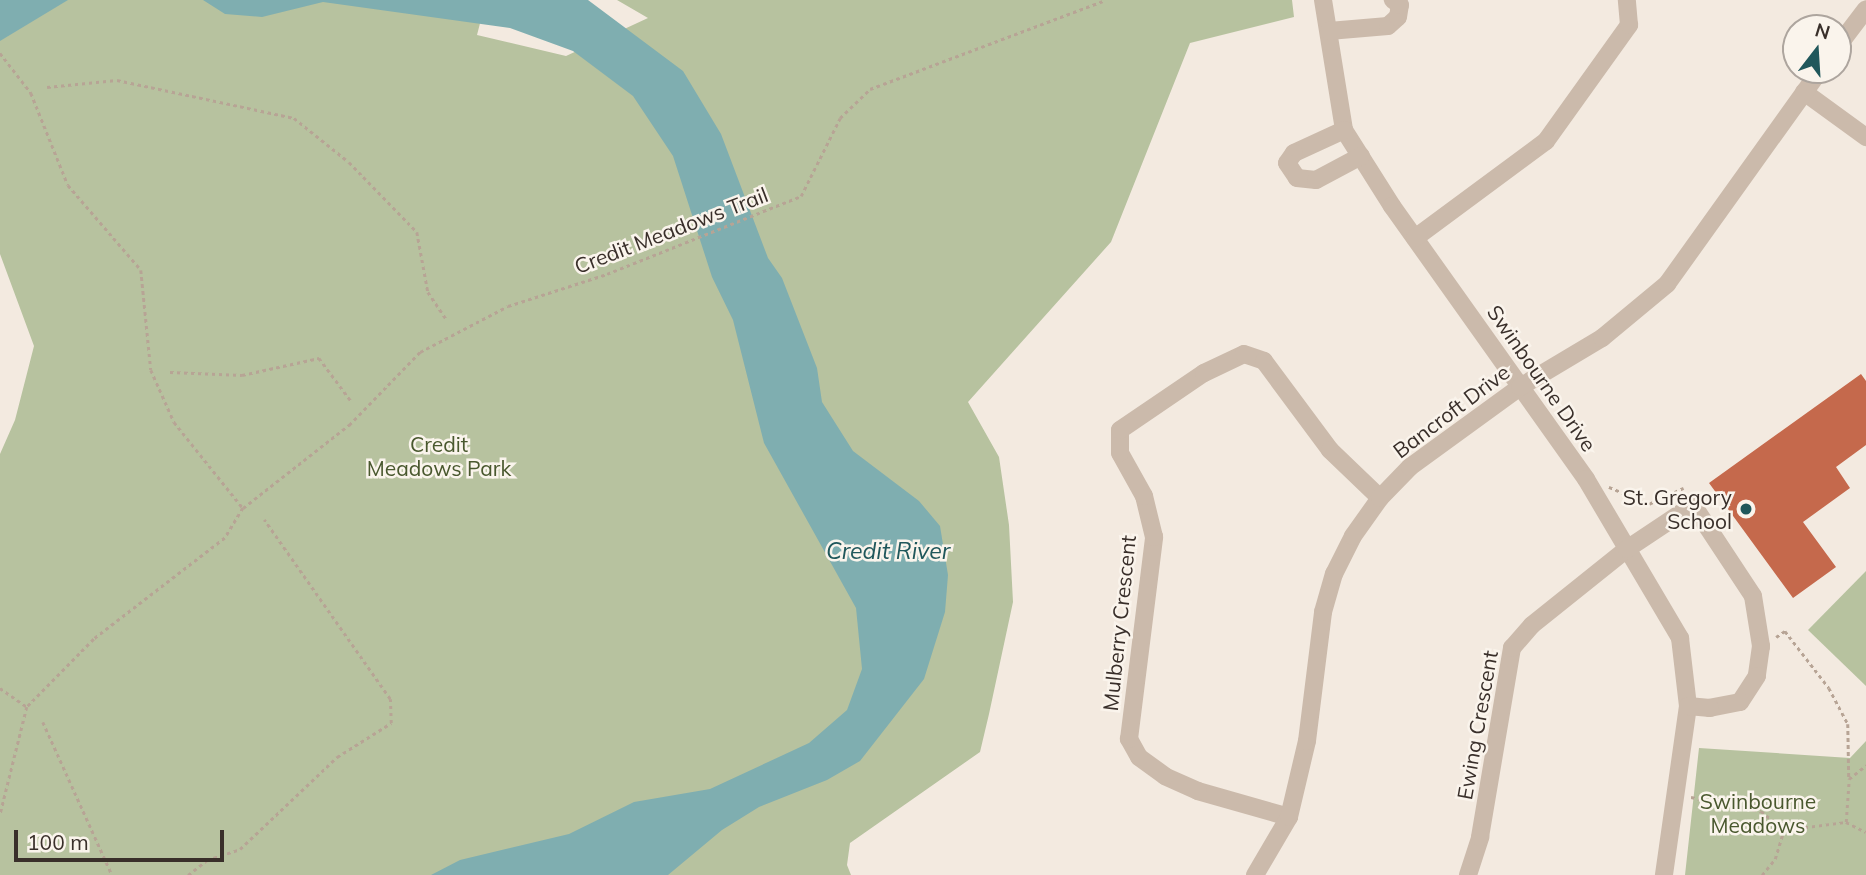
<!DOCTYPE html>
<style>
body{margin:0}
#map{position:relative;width:1866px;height:875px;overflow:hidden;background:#f3eae0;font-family:Mulish,sans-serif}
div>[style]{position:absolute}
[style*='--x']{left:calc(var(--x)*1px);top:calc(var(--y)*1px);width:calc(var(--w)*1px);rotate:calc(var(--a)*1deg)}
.green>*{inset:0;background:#b7c29f}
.water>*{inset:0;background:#7faeb0}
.building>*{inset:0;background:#c5694c}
.path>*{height:2.5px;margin-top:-1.25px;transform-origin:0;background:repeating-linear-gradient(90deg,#b7a495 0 3.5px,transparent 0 7px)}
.minor>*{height:18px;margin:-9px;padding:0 9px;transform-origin:9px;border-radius:9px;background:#cbbaab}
.dots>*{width:19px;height:19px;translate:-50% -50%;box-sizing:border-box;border:4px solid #faf4ec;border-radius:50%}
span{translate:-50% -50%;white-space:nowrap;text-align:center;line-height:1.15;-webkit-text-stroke:5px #faf4ec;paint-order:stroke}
.street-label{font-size:21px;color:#392f2a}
.park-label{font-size:21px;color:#49582e}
.poi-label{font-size:21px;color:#392f2a}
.right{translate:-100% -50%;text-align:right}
.water-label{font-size:23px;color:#20575b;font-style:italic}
.north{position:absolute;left:1782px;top:14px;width:70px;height:70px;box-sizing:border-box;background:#faf4ec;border:2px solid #ada59e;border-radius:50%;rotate:17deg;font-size:19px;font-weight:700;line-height:28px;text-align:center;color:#392f2a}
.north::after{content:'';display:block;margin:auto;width:24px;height:32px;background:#20575b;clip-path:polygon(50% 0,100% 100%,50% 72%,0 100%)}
.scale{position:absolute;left:14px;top:830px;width:210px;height:32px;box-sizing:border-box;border:4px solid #392f2a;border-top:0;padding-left:9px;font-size:21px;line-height:24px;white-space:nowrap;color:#392f2a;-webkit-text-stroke:5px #faf4ec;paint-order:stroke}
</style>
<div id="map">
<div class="green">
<i style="clip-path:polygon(0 0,486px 0,477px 35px,566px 56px,648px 18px,617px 0,1292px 0,1294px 17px,1190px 43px,1111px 242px,968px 402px,999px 457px,1009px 525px,1013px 602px,989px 714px,980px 752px,850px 843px,847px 865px,851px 875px,0 875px,0 454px,15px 420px,34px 346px,0 254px)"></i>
<i style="clip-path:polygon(1866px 571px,1866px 686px,1808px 630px)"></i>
<i style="clip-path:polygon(1866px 741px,1866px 875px,1685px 875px,1699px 748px,1850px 758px)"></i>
</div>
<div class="water">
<i style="clip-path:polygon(0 0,68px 0,0 41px)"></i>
<i style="clip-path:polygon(203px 0,588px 0,683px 71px,721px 134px,768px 258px,782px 278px,817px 368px,822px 402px,853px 451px,919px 501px,940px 526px,948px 575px,945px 612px,924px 679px,860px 761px,827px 780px,759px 807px,722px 830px,668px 875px,431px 875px,460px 860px,569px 834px,634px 802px,710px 789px,809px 743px,847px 710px,862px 669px,856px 608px,764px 443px,733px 320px,712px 277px,673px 156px,633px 96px,573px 51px,510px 28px,323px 2px,262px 17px,225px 14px)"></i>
</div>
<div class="building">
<i style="clip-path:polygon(1861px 374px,1866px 381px,1866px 445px,1836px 467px,1850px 488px,1803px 522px,1836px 567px,1793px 598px,1709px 483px)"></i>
</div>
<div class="path">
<i style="--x:0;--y:53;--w:51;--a:52.2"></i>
<i style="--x:31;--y:93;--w:99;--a:68.1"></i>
<i style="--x:68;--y:185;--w:112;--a:49.3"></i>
<i style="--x:141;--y:270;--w:100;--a:84.3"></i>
<i style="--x:151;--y:370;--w:57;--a:66.1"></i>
<i style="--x:174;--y:422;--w:110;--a:51.3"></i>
<i style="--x:243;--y:508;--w:35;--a:121"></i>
<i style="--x:225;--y:538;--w:165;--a:142.4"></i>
<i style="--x:94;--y:639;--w:95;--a:134.6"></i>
<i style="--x:27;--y:707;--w:111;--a:104"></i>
<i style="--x:47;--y:87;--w:70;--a:-5.7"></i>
<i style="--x:117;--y:80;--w:181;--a:12.1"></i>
<i style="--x:294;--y:118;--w:70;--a:38.7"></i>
<i style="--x:349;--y:162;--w:98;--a:45.8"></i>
<i style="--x:417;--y:232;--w:61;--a:79.6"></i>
<i style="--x:428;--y:292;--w:32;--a:56"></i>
<i style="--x:170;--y:372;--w:72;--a:2.4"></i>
<i style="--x:242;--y:375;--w:79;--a:-12.4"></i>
<i style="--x:319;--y:358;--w:54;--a:53.3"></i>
<i style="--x:1609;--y:487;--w:43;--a:23"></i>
<i style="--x:1649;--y:504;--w:38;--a:-25"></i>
<i style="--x:243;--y:508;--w:135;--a:-38.1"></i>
<i style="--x:349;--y:425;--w:102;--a:-45.8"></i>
<i style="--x:420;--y:352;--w:99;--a:-27.6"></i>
<i style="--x:508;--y:306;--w:104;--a:-17.9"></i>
<i style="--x:607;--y:274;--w:209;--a:-21.9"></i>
<i style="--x:801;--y:196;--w:87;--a:-63.4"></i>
<i style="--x:840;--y:118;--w:42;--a:-44"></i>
<i style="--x:870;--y:89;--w:251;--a:-20.7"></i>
<i style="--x:1776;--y:637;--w:11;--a:-34"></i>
<i style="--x:1785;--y:631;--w:72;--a:52.3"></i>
<i style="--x:1829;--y:688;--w:41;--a:62.2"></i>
<i style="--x:1848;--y:724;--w:55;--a:89"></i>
<i style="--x:1849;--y:779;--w:22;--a:-39"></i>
<i style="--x:0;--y:688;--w:33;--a:35"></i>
<i style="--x:43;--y:722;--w:168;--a:65.7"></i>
<i style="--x:1691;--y:797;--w:71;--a:11.3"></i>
<i style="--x:1761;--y:811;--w:30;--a:40"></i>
<i style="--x:1784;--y:830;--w:63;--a:-7.4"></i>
<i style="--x:1846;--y:822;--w:43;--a:-86"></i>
<i style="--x:1846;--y:822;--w:22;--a:27"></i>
<i style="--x:188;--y:875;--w:24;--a:-38"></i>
<i style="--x:207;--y:860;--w:35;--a:-18"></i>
<i style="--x:240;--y:849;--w:134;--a:-43.5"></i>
<i style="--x:337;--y:757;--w:64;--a:-32.2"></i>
<i style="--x:391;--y:723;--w:24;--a:-92"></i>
<i style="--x:390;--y:699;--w:219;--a:-125.1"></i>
<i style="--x:1762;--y:875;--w:21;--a:-51"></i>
<i style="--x:1775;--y:859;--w:30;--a:-73"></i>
</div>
<div class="minor">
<i style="--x:1323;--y:0;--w:132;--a:80.8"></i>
<i style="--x:1344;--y:130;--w:90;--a:57.7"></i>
<i style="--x:1392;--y:206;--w:335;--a:54.6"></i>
<i style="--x:1586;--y:479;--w:185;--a:59.4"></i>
<i style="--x:1680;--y:638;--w:68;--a:83.3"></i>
<i style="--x:1688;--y:706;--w:171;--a:98.1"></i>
<i style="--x:1329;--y:31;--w:59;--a:-4.8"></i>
<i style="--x:1388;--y:26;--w:13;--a:-42"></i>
<i style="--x:1398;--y:17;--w:12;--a:-81"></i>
<i style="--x:1400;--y:5;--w:9;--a:-144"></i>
<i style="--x:1838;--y:46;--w:46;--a:-52.9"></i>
<i style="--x:1804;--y:92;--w:77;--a:36"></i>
<i style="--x:1344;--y:130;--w:55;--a:155.3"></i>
<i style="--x:1294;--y:153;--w:12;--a:125"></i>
<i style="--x:1287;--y:163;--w:18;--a:56"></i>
<i style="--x:1297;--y:178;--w:19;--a:6"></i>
<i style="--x:1316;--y:180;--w:51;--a:-28.1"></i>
<i style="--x:1415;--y:238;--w:163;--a:-36.5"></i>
<i style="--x:1546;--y:141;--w:143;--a:-54.4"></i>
<i style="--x:1629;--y:25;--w:25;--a:-95"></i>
<i style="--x:1289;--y:817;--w:95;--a:-164.1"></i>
<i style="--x:1198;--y:791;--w:36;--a:-156"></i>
<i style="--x:1165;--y:776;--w:32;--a:-144"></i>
<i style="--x:1139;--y:757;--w:21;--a:-119"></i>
<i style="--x:1129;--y:739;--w:204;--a:-82.9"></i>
<i style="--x:1154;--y:537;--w:42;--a:-103.7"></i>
<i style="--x:1144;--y:496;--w:49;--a:-119.2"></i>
<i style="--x:1120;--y:453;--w:23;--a:-90"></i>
<i style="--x:1120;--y:430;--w:102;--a:-34.2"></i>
<i style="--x:1204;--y:373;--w:44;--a:-25.4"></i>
<i style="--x:1244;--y:354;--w:21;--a:19"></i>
<i style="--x:1264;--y:361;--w:111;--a:53.4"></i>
<i style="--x:1330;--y:450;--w:69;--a:43.8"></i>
<i style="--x:1255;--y:875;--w:67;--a:-59.6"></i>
<i style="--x:1289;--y:817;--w:78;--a:-76.7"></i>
<i style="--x:1307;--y:741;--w:130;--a:-82.9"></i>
<i style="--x:1323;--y:612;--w:40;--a:-74"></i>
<i style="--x:1334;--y:574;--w:42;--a:-63.4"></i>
<i style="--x:1353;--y:536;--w:47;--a:-54.6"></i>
<i style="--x:1380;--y:498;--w:43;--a:-45.9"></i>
<i style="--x:1410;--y:467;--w:136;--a:-36"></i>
<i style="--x:1520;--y:387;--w:96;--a:-30.9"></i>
<i style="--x:1602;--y:338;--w:85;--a:-39.7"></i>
<i style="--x:1667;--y:284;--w:263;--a:-54.4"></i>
<i style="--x:1468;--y:875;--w:40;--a:-72"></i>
<i style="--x:1480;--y:837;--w:192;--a:-80.4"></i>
<i style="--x:1512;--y:648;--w:30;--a:-49"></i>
<i style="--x:1532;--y:625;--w:122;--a:-38.7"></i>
<i style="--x:1627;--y:549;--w:79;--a:-33.7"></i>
<i style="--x:1693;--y:505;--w:109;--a:56.6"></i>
<i style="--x:1753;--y:596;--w:51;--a:80.9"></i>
<i style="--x:1761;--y:646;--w:30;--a:98"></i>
<i style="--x:1757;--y:676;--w:31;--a:123"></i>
<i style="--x:1740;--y:702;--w:31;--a:169"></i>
<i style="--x:1710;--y:708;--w:22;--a:-175"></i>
</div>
<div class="dots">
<i style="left:1746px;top:509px;background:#20575b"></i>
</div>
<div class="street-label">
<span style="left:671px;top:230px;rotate:-21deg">Credit Meadows Trail</span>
<span style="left:1542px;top:378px;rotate:55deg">Swinbourne Drive</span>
<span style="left:1451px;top:411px;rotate:-37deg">Bancroft Drive</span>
<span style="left:1119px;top:623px;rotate:-84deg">Mulberry Crescent</span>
<span style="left:1477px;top:725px;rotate:-80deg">Ewing Crescent</span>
</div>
<div class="park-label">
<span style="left:439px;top:456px">Credit<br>Meadows Park</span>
<span style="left:1758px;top:813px">Swinbourne<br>Meadows</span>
</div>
<div class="poi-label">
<span class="right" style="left:1732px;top:509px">St. Gregory<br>School</span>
</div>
<div class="water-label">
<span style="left:888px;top:551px">Credit River</span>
</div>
<div class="north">N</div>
<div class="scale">100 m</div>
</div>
